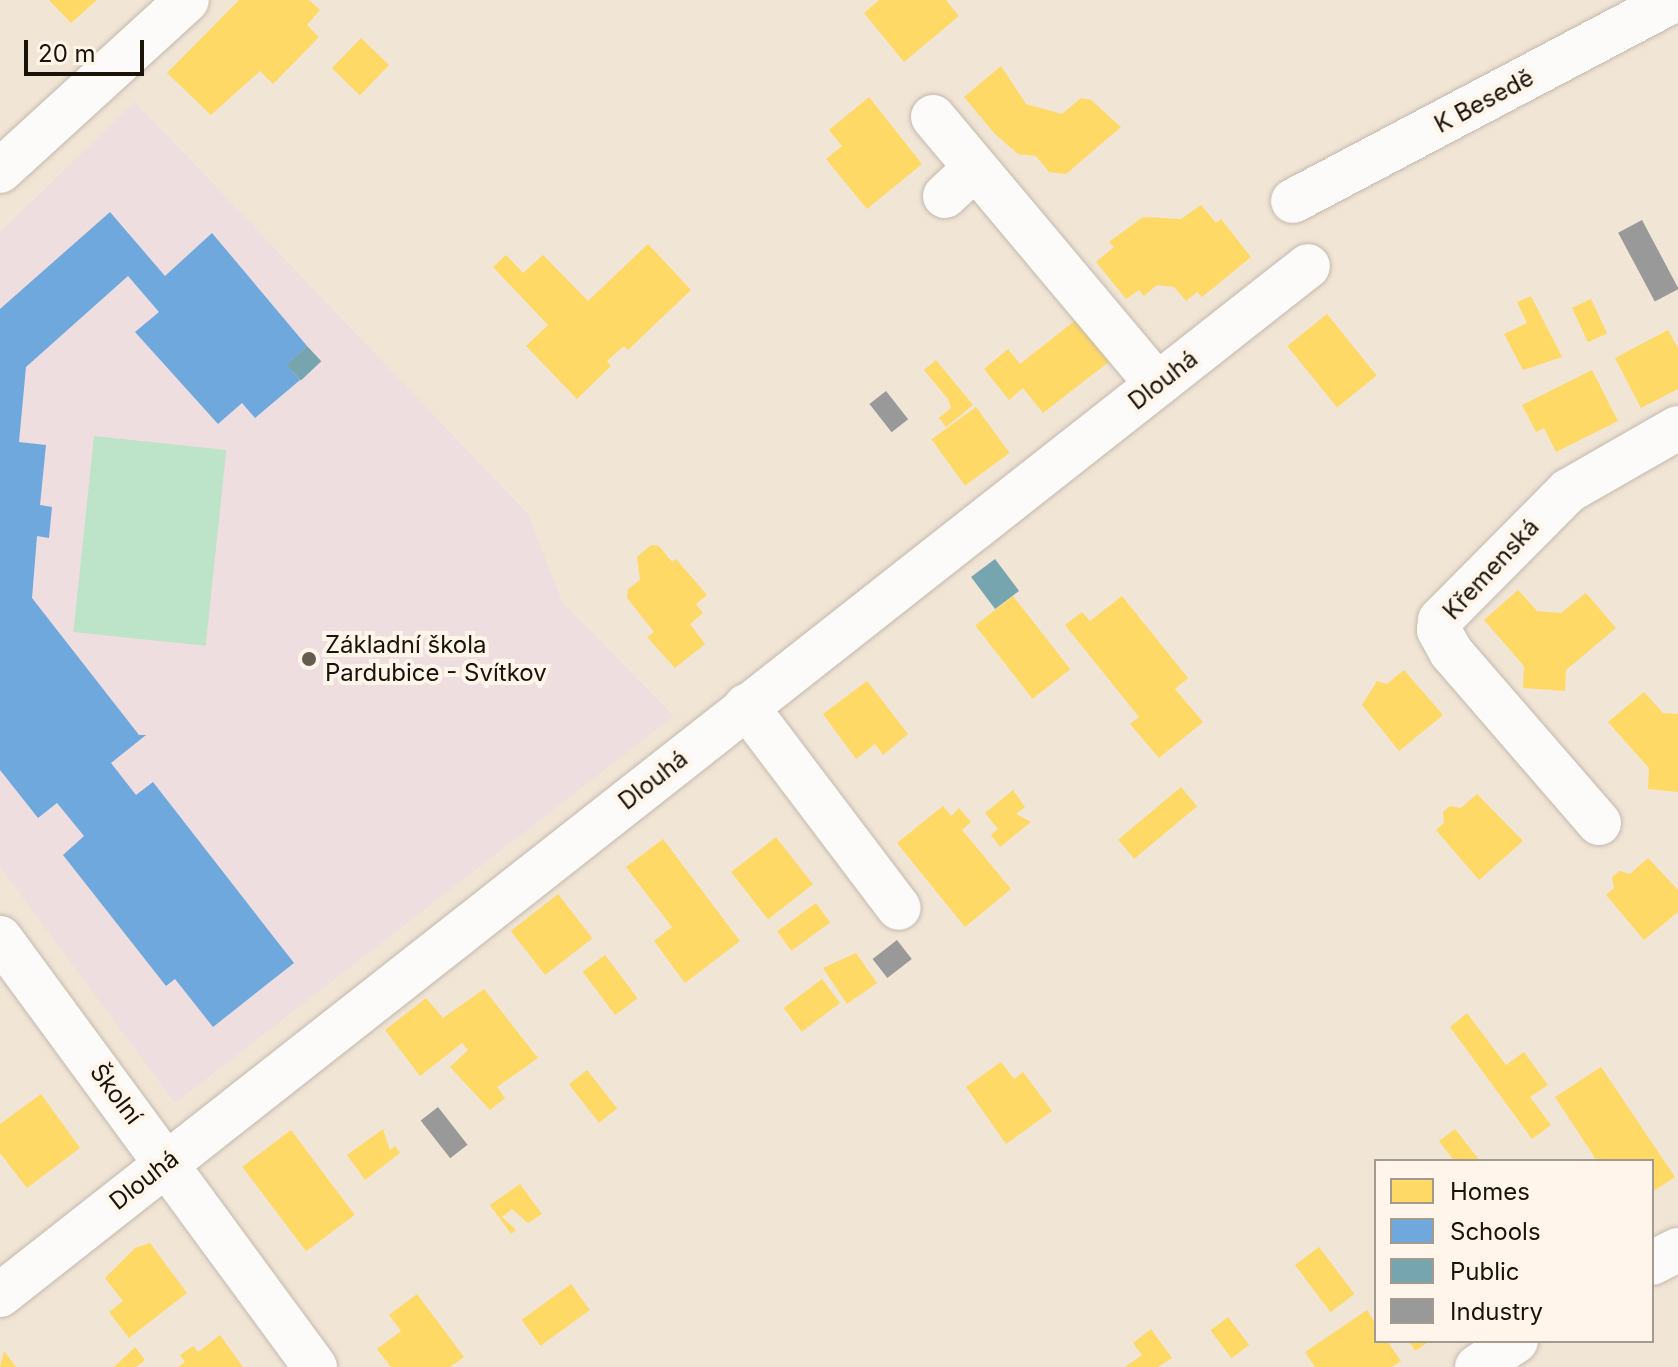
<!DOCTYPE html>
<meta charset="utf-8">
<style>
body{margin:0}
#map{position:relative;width:1678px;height:1367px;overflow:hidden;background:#f1e5d6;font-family:Inter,sans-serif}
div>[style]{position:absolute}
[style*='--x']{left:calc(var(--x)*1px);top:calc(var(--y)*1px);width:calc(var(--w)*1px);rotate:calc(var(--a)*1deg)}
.education>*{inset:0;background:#eedee0}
.green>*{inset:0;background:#bde3c8;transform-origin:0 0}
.homes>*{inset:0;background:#ffd966;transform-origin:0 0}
.schools>*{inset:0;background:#6fa8dc}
.public>*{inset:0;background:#76a5af;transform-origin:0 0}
.industry>*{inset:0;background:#999;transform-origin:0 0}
.roads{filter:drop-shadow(0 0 2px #c3b9ad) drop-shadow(0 0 2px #c3b9ad)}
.minor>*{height:44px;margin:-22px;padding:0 22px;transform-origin:22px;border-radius:22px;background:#fdfbf9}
.dots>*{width:22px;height:22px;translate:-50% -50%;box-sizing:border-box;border:4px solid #fff5ea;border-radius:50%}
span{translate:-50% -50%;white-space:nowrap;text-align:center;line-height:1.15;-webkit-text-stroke:8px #fff5ea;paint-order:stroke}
.street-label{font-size:24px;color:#1a1309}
.poi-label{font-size:24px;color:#1a1309}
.left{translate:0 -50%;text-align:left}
.legend{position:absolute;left:1374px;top:1159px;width:280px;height:184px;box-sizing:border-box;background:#fff5ea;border:2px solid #a39b90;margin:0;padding:10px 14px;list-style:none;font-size:24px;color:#1a1309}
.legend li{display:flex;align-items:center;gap:16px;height:40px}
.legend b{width:40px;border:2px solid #a39b90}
.scale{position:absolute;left:24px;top:40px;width:120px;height:36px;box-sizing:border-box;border:4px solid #1a1309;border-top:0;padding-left:10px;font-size:24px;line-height:28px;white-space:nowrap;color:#1a1309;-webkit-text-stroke:6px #fff5ea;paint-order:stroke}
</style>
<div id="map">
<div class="education">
<i style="clip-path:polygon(135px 102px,528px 514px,562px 602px,674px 716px,175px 1103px,0 867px,0 232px)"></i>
</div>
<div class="green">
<i style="left:94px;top:436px;width:133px;height:197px;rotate:6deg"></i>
</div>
<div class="homes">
<i style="clip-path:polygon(49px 0,97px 0,71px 23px)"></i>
<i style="clip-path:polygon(239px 0,309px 0,320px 10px,307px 25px,319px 37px,273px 84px,260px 71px,211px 115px,167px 73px)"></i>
<i style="clip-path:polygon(879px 0,946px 0,959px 16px,904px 62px,864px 13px)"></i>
<i style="left:361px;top:38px;width:39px;height:42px;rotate:44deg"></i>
<i style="clip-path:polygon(1001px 66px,1026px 104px,1062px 114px,1081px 98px,1091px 100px,1121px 127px,1066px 174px,1049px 172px,1036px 156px,1018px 154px,995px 134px,964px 97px)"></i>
<i style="clip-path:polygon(869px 97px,922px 164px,867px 209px,826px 159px,842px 146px,829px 130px)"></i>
<i style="clip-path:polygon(1201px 205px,1216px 223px,1221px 219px,1251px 257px,1202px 297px,1197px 292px,1186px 301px,1174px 287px,1157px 285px,1144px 296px,1139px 290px,1126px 299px,1096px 262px,1114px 247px,1109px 242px,1143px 217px,1181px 219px)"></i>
<i style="clip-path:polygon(648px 244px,691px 290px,628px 350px,624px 346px,607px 361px,611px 366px,577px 399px,526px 346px,548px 325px,493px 267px,506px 255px,523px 273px,543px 255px,588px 301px)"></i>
<i style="clip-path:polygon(1531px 296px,1562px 357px,1523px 370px,1504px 334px,1527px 323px,1517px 302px)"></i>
<i style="left:1591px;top:299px;width:38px;height:21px;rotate:65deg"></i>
<i style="left:1327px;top:314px;width:79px;height:51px;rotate:51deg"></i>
<i style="clip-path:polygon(1077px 319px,1110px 361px,1043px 413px,1023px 388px,1009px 400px,984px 369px,1008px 349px,1020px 364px)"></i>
<i style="clip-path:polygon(1668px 330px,1678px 348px,1678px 389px,1641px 408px,1615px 358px)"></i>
<i style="clip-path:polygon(936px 360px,973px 405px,946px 427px,939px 418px,951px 408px,948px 399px,924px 370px)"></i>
<i style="clip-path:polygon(1592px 370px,1618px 421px,1556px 452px,1544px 428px,1536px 432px,1522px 405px)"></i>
<i style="left:976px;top:407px;width:57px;height:55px;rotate:54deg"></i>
<i style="clip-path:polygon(651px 545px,659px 546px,672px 562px,676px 559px,707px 595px,696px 604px,703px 613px,690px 624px,705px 644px,675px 668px,647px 637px,654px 632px,627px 598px,628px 589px,640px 580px,637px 557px)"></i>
<i style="clip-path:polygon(1518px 590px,1537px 611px,1561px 613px,1586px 593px,1616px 628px,1566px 670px,1565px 691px,1523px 688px,1524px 666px,1484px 620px)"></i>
<i style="left:1013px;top:596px;width:93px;height:48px;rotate:52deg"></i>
<i style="clip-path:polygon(1122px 596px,1188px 678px,1175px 689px,1203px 722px,1159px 758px,1130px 724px,1139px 717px,1065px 625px,1082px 612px,1090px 621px)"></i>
<i style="clip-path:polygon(1404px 670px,1443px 715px,1399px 751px,1362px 705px,1377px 681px,1387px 684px)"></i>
<i style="clip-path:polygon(867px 681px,908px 734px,883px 755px,875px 744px,856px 759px,823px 714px)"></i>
<i style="clip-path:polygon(1644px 692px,1663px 713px,1678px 714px,1678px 792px,1648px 789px,1649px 768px,1608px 722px)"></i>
<i style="left:1181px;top:787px;width:25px;height:82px;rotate:50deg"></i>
<i style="clip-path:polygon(1013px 790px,1025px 807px,1016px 814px,1031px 822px,1000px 847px,991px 835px,998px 829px,985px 813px)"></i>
<i style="clip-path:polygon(1477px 794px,1523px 841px,1479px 880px,1436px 830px,1444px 823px,1443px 812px,1450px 806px,1461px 808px)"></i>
<i style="clip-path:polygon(943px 806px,951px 816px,959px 808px,971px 822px,962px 830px,1011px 889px,965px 927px,897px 843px)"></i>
<i style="left:776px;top:837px;width:60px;height:57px;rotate:52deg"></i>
<i style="clip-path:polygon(663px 839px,740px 941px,685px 983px,654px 941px,672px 927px,626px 867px)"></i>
<i style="clip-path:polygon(1648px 858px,1678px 890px,1678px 912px,1644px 940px,1606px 895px,1614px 888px,1612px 877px,1620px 871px,1630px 874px)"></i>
<i style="left:558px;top:894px;width:56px;height:60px;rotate:52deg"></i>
<i style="left:816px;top:903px;width:24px;height:48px;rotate:54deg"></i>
<i style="clip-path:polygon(856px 953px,877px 983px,847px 1004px,823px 968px)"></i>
<i style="left:605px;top:955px;width:54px;height:28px;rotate:53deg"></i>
<i style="left:822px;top:979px;width:30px;height:48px;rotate:53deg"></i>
<i style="clip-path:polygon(484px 989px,538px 1058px,497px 1087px,505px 1098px,490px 1110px,450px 1067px,468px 1050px,462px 1043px,420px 1076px,385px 1030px,426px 998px,443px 1018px)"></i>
<i style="clip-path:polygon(1467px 1013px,1506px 1065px,1524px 1052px,1548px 1085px,1530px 1097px,1551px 1125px,1532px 1139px,1450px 1027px)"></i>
<i style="clip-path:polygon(1001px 1062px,1014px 1079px,1023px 1072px,1052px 1111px,1006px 1144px,966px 1087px)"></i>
<i style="clip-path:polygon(1601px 1067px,1675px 1177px,1652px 1192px,1652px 1161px,1597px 1161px,1555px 1097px)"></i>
<i style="left:587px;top:1070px;width:49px;height:23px;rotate:52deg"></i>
<i style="clip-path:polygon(41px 1094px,80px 1148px,27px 1188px,0 1153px,0 1124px)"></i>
<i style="clip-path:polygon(383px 1129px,390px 1150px,395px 1146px,400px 1153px,365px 1180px,347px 1155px)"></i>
<i style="clip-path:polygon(1455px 1129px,1480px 1161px,1454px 1161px,1439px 1141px)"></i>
<i style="left:291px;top:1130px;width:106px;height:61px;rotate:53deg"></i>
<i style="clip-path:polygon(520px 1184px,542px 1214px,528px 1223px,512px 1209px,502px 1217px,516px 1230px,511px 1234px,490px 1205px)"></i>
<i style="clip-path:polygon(150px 1243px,187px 1293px,129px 1338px,109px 1312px,123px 1301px,105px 1278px,135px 1248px)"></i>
<i style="left:1319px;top:1247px;width:59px;height:30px;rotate:53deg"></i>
<i style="left:571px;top:1284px;width:32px;height:61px;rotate:54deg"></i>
<i style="clip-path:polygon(417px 1294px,464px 1357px,450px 1367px,391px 1367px,377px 1349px,401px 1331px,389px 1315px)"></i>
<i style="clip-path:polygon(1367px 1310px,1376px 1324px,1376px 1341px,1387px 1341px,1401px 1361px,1392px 1367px,1315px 1367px,1305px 1352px)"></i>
<i style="left:1228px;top:1317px;width:35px;height:22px;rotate:53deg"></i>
<i style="clip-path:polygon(1151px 1329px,1172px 1358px,1158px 1367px,1125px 1367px,1142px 1355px,1133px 1343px)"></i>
<i style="clip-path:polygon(220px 1335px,243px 1367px,178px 1367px,185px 1362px,180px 1355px,193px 1346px,198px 1352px)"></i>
<i style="clip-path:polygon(1409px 1341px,1430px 1341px,1415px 1351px)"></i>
<i style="clip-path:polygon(135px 1347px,145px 1360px,136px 1367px,114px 1367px)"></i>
<i style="clip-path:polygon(4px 1351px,16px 1367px,0 1367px)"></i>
</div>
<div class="schools">
<i style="clip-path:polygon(110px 212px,165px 276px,212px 233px,307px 346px,287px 365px,300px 380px,255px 418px,242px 403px,218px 424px,135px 332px,159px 312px,128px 276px,26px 367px,19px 442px,46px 445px,40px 505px,52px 507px,49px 538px,37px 536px,32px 598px,139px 735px,146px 735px,111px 763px,136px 795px,153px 782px,294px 963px,213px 1027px,175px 979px,166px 986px,63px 855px,84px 836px,57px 803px,38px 818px,0 770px,0 309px)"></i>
</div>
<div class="public">
<i style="left:307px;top:346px;width:21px;height:28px;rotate:47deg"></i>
<i style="left:995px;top:559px;width:40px;height:30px;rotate:53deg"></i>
</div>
<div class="industry">
<i style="left:1642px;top:220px;width:78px;height:27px;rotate:62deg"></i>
<i style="left:886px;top:391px;width:36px;height:21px;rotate:52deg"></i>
<i style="left:897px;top:940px;width:24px;height:31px;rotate:52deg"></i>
<i style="left:438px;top:1107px;width:48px;height:22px;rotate:52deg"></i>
</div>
<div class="roads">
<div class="minor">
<i style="--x:933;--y:117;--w:349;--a:50"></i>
<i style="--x:0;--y:171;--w:253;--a:-42.4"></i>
<i style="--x:945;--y:196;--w:41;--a:-43"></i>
<i style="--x:1293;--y:201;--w:431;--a:-27.8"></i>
<i style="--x:746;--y:706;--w:253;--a:52.9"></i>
<i style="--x:1599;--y:823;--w:226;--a:-130.9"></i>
<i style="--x:1451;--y:652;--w:25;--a:-119"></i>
<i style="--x:1439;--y:630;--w:10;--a:-84"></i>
<i style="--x:1440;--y:620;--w:182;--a:-45.2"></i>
<i style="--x:1568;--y:491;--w:127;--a:-29.8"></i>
<i style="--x:0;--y:938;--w:532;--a:53.71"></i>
<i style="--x:1652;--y:1263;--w:29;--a:-27"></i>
<i style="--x:0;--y:1295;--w:1664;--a:-38.19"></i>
<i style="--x:1477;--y:1367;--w:47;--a:-33.7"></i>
</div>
</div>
<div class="dots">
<i style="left:309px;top:659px;background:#655c51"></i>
</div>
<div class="street-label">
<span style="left:1484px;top:101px;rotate:-28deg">K Besedě</span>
<span style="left:1163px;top:380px;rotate:-38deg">Dlouhá</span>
<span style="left:1491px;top:569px;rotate:-47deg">Křemenská</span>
<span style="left:653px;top:780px;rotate:-38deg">Dlouhá</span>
<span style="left:116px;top:1094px;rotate:53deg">Školní</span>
<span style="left:144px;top:1180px;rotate:-38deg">Dlouhá</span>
</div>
<div class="poi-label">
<span class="left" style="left:325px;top:659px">Základní škola<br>Pardubice - Svítkov</span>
</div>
<ul class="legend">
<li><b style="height:22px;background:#ffd966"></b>Homes</li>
<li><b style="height:22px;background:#6fa8dc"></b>Schools</li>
<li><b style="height:22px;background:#76a5af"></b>Public</li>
<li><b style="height:22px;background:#999"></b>Industry</li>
</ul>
<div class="scale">20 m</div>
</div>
